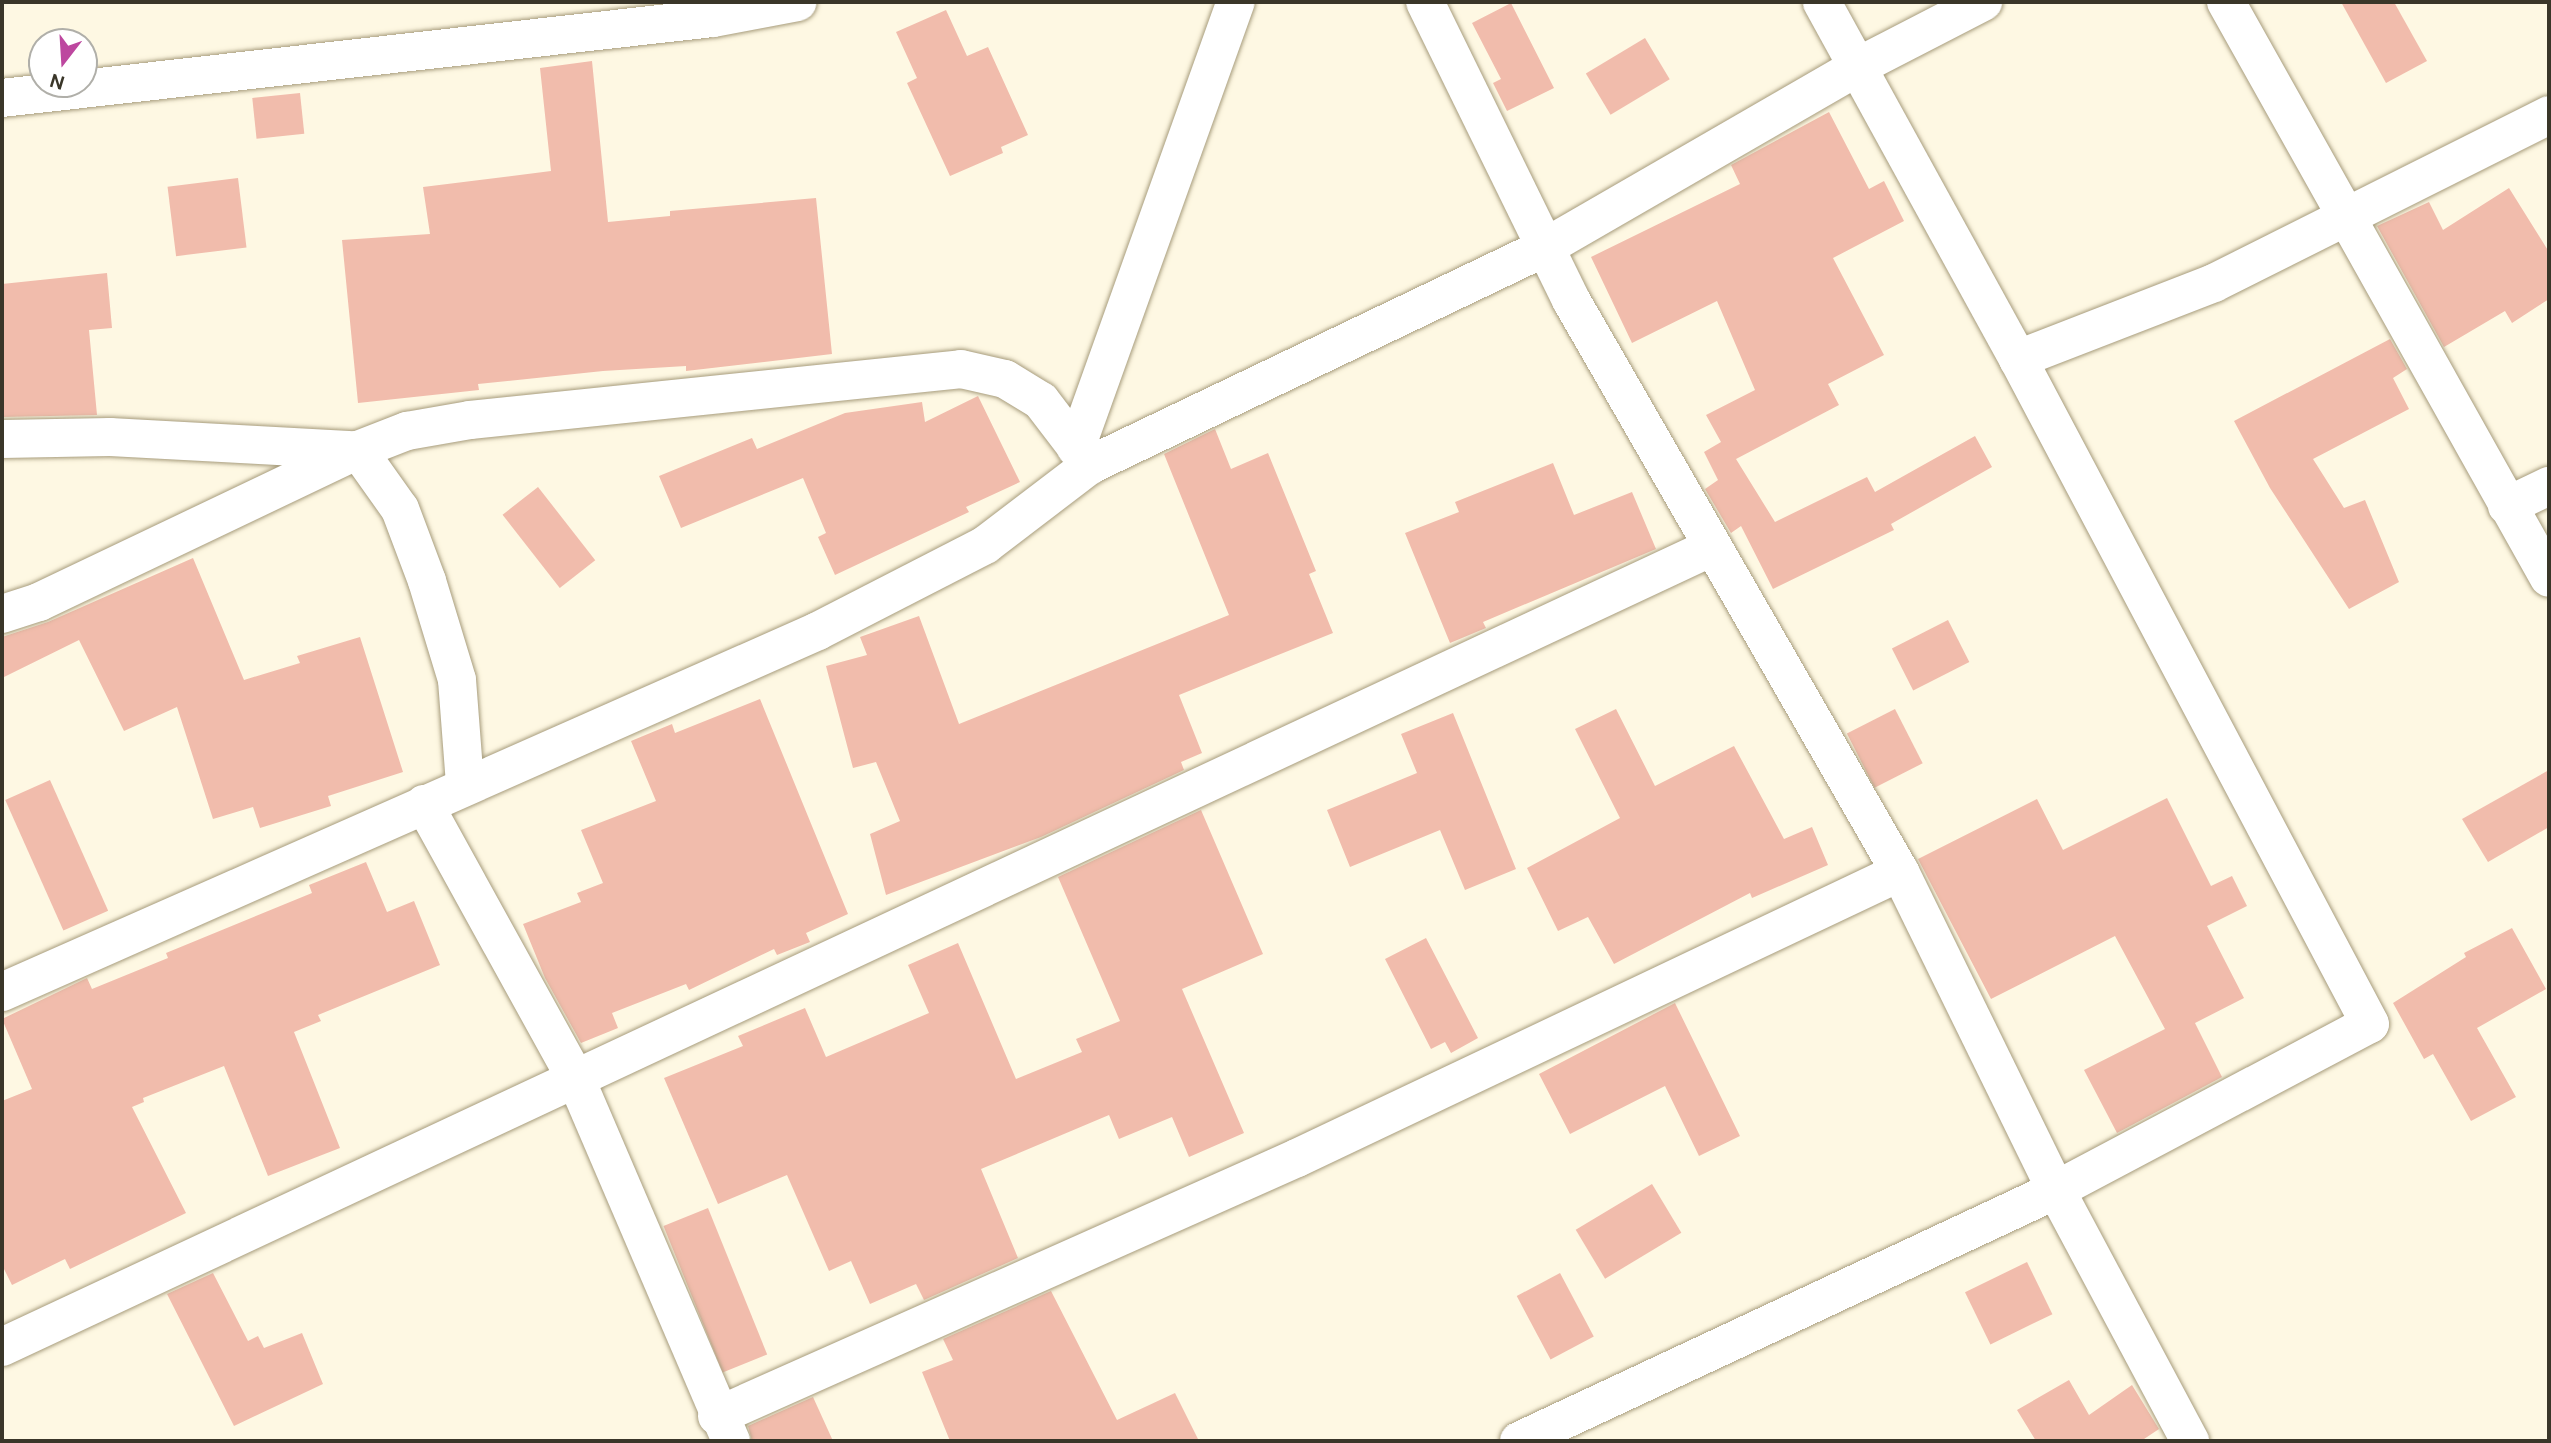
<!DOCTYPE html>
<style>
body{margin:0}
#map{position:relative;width:2551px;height:1443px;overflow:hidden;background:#fef8e3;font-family:"DM Sans",sans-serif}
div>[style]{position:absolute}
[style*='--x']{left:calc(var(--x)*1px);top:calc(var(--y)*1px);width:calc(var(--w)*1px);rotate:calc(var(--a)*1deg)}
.building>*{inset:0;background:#f1bcac;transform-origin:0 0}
.roads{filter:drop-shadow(0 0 2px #a79c7c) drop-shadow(0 0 2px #a79c7c)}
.minor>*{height:38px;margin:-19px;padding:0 19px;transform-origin:19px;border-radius:19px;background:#fff}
span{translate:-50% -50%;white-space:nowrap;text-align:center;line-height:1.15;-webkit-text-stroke:5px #fff;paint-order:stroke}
.frame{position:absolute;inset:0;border:4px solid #3a3629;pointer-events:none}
.north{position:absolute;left:28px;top:28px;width:70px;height:70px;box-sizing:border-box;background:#fff;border:2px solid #b0afa9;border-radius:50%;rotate:197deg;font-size:19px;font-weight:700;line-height:28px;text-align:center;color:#3a3629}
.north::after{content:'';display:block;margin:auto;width:24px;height:32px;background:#bd479f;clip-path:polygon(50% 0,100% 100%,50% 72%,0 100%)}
</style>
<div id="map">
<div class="building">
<i style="clip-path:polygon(2341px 2px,2394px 2px,2427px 61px,2386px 83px)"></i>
<i style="clip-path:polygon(1511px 3px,1554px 88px,1507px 111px,1493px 83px,1501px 79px,1472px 23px)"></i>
<i style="clip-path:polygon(946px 10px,967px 56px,988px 47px,1028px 135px,1001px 147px,1003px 153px,950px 176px,907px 83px,917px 78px,896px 32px)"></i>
<i style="left:1645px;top:38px;width:48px;height:69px;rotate:59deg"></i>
<i style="clip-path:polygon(592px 61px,608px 222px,670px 216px,670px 211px,816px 198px,832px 354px,686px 371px,686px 366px,603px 371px,478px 384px,479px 390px,358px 403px,342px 240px,430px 234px,423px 187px,551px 171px,540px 68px)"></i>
<i style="left:300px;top:93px;width:41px;height:48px;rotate:84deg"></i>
<i style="clip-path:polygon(1829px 112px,1869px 189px,1884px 181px,1904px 221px,1833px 258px,1884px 355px,1828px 384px,1839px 405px,1736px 459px,1775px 522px,1867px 477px,1875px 492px,1975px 436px,1992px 467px,1891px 524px,1894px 530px,1773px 589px,1741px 526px,1731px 533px,1705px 489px,1718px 480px,1704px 452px,1721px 442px,1706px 415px,1755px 390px,1717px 301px,1632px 343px,1591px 257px,1740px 184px,1731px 165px)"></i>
<i style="left:238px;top:178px;width:70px;height:71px;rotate:83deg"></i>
<i style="clip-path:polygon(2509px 188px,2549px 252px,2549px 299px,2512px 323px,2505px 311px,2444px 347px,2377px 226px,2429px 202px,2443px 230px)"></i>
<i style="clip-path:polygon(107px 273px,112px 328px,89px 330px,97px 415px,2px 417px,2px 284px)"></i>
<i style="clip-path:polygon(2390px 339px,2407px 369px,2393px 378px,2409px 409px,2313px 459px,2344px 508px,2365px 500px,2399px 582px,2349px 609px,2270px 488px,2234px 421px)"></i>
<i style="clip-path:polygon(978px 396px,1020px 482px,966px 507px,969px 512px,835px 575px,818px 537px,826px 533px,803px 478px,681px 528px,659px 476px,752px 438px,757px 449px,845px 413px,922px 402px,925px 422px)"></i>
<i style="clip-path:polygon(1215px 429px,1231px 469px,1268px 453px,1316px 571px,1309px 574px,1333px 633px,1179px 695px,1202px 753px,1181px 762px,1184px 770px,1041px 837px,886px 895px,870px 834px,900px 821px,876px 762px,853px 768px,826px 666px,867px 655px,860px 637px,919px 616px,959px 724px,1229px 615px,1164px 454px)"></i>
<i style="clip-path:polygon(1553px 463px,1574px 515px,1632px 492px,1656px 549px,1483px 622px,1486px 628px,1450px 643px,1405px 533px,1459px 512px,1455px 502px)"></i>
<i style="left:538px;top:487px;width:93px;height:45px;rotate:52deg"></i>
<i style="clip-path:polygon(193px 558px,244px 680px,300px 663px,297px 656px,360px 637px,403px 772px,328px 796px,331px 806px,260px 828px,253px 807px,213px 819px,177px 707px,124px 731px,79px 640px,2px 678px,2px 637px,48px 622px)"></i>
<i style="left:1948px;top:620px;width:47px;height:63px;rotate:63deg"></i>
<i style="clip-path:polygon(760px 699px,848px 914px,806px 933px,810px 942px,777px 955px,774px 949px,689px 990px,686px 984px,612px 1013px,618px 1028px,581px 1043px,545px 978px,523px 924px,581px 902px,577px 893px,603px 883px,581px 830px,656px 801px,631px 741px,672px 724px,675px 733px)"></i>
<i style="clip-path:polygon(1616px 709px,1655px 786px,1734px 746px,1784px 839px,1812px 827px,1828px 865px,1752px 898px,1750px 893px,1614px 964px,1588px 917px,1558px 931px,1527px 868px,1620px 818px,1575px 729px)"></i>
<i style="left:1895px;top:709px;width:61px;height:54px;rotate:63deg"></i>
<i style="clip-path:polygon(1453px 713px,1516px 869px,1465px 890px,1440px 830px,1350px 867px,1327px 810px,1417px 773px,1401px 734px)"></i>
<i style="clip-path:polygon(2549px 770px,2549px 827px,2488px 862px,2462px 819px)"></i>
<i style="left:50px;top:780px;width:143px;height:49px;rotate:66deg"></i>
<i style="clip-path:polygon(2167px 798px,2211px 886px,2232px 876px,2247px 906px,2207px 926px,2244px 998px,2195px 1023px,2222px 1077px,2117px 1133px,2084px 1070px,2165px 1029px,2115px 936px,1991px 999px,1918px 859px,2037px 799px,2063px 850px)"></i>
<i style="clip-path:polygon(1201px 810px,1263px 954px,1182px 989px,1244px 1133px,1189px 1157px,1172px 1117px,1119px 1139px,1109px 1115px,981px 1169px,1018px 1258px,924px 1300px,916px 1284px,870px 1304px,851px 1261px,829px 1271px,787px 1175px,718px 1204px,664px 1078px,743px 1046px,738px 1036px,805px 1008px,826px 1057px,929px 1013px,908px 965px,958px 943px,1016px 1079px,1082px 1052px,1076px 1039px,1120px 1021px,1058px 877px)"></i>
<i style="clip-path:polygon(366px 862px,387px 912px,414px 901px,440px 965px,318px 1015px,321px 1021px,294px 1032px,340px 1148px,268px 1176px,224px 1066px,143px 1098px,144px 1102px,132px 1107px,186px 1213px,70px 1269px,65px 1259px,12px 1285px,2px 1265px,2px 1101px,32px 1089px,2px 1019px,87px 978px,92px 989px,168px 958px,166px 953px,312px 893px,309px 885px)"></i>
<i style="clip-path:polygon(2512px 928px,2546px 989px,2477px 1028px,2516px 1097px,2471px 1121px,2433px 1054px,2424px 1059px,2393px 1003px,2466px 957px,2464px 953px)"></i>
<i style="clip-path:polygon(1426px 938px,1478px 1038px,1451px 1053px,1445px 1042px,1431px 1049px,1385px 959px)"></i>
<i style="clip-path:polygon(1675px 1003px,1740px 1136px,1699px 1156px,1665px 1086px,1570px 1134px,1539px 1074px)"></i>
<i style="left:1652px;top:1184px;width:57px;height:89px;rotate:59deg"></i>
<i style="left:708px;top:1208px;width:158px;height:48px;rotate:68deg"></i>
<i style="left:2027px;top:1262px;width:58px;height:69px;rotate:64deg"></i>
<i style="clip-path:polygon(213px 1273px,248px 1341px,258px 1336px,264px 1348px,302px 1333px,323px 1384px,234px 1426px,167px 1294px)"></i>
<i style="left:1560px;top:1273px;width:72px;height:49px;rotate:62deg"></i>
<i style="clip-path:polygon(1051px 1291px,1117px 1420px,1175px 1393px,1199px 1441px,950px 1441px,922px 1372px,953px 1360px,943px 1339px)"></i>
<i style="clip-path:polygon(2069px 1380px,2089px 1415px,2132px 1385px,2159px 1429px,2141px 1441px,2036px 1441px,2017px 1410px)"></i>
<i style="clip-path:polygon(813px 1397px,833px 1441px,752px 1441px,748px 1426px)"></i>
</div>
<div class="roads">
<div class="minor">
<i style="--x:1425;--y:2;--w:332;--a:63.9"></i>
<i style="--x:1571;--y:300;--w:660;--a:60.09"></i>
<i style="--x:1900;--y:872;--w:354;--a:63.9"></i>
<i style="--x:2056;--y:1190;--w:285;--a:61.9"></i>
<i style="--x:2226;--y:2;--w:660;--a:60.72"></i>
<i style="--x:2;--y:98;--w:715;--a:-6.42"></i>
<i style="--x:713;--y:18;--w:86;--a:-10.7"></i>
<i style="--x:2018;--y:359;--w:210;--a:-21.2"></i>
<i style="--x:2214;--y:283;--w:375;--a:-26.6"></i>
<i style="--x:2;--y:439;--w:108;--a:-1.1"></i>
<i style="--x:110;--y:437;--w:243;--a:3.1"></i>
<i style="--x:1076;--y:448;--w:474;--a:-70.3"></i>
<i style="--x:358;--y:450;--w:72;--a:54.6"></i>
<i style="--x:400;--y:509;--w:77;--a:69.4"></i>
<i style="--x:427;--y:581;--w:103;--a:73.1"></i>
<i style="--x:457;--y:680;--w:104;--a:85.6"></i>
<i style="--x:2507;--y:506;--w:47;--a:-25.5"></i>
<i style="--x:2;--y:614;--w:39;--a:-18"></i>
<i style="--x:39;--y:602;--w:353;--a:-25.5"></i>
<i style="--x:358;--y:450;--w:53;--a:-21.2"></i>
<i style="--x:407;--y:431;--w:64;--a:-9.9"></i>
<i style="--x:470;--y:420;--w:494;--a:-5.9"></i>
<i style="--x:961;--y:369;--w:45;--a:12.8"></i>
<i style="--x:1005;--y:379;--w:42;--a:31.4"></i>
<i style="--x:1041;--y:401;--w:81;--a:52.6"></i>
<i style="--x:424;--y:804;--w:312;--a:61.1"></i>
<i style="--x:575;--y:1077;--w:396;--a:66.8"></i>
<i style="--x:2;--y:992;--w:892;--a:-23.86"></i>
<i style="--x:818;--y:631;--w:188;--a:-27.2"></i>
<i style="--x:985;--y:545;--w:132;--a:-37.3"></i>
<i style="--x:1090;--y:465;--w:503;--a:-25.55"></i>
<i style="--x:1544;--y:248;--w:362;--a:-30"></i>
<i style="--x:1857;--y:67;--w:142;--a:-27.3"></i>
<i style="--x:2;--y:1347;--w:1886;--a:-25.07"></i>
<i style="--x:717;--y:1416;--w:635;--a:-23.98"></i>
<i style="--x:1297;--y:1158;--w:667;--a:-25.37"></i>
<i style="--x:1519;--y:1441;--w:593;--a:-25.05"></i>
<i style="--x:2056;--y:1190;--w:355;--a:-27.9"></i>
<i style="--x:2370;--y:1024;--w:752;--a:-117.89"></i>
<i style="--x:2018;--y:359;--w:407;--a:-118.8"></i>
</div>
</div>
<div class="frame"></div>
<div class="north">N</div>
</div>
